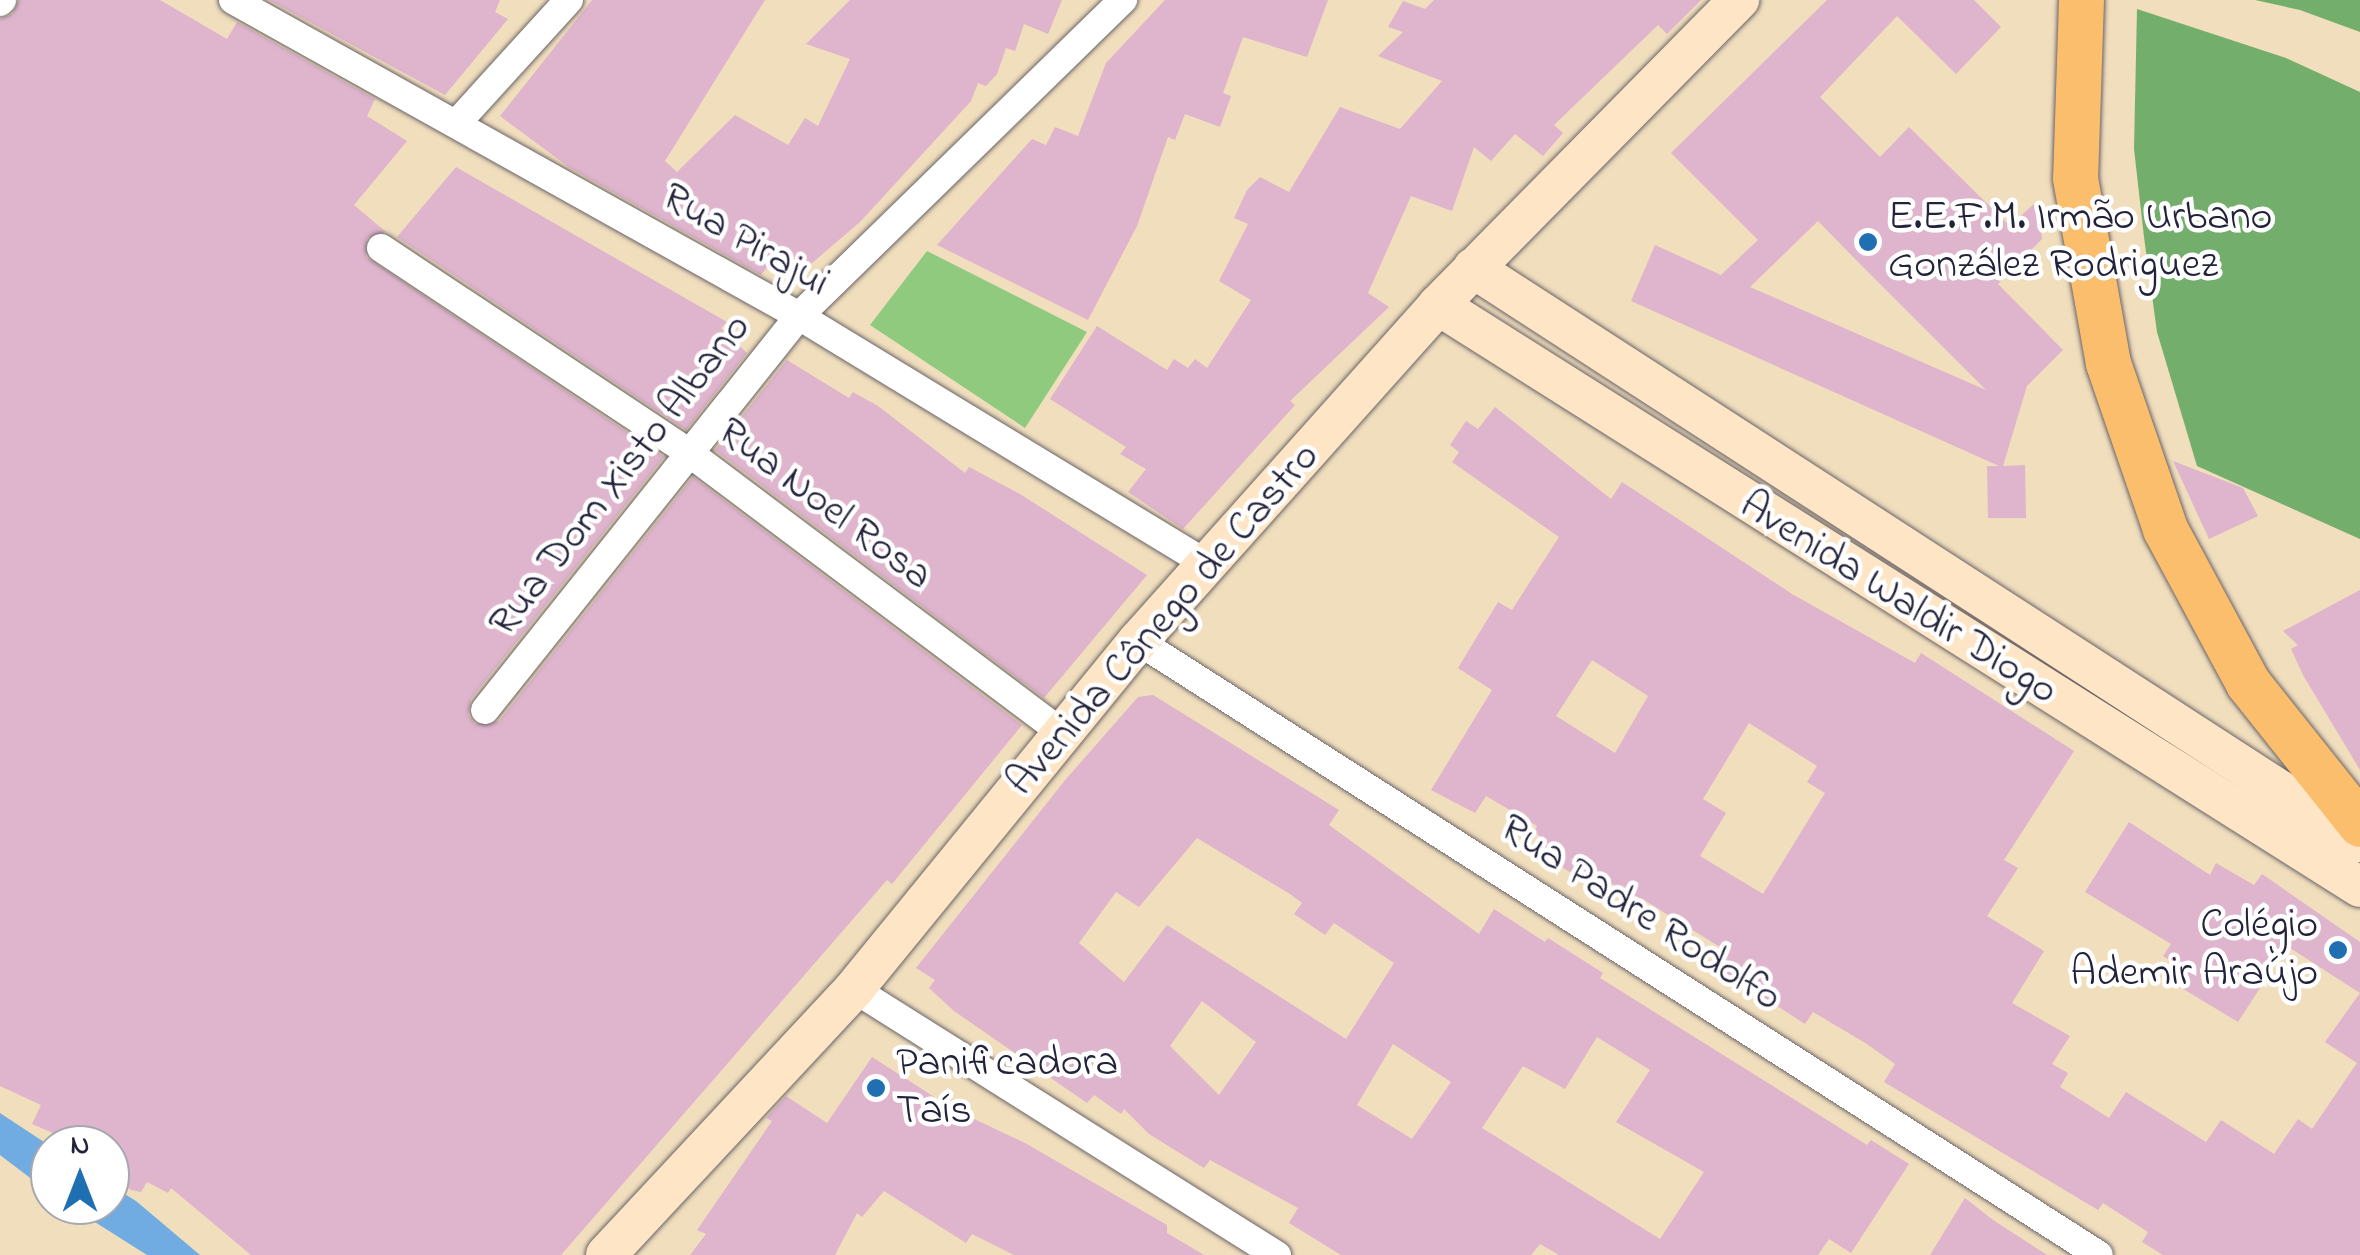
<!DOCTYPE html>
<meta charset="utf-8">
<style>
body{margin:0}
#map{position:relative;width:2360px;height:1255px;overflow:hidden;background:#f0debd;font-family:"Indie Flower",sans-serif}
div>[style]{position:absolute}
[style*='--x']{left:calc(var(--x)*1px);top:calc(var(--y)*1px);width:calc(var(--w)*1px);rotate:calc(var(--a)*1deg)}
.green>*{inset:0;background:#90ca7e}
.forest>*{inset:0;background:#74ae6d}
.water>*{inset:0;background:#70ace1}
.building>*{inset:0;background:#dfb4cd}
.roads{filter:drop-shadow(0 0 2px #6a6468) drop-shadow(0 0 2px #6a6468)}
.street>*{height:28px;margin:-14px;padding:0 14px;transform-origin:14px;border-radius:14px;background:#fff}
.secondary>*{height:40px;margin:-20px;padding:0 20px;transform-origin:20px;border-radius:20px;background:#fde5c5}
.primary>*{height:45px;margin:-22.5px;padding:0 22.5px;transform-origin:22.5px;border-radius:22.5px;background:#fabe6d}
.dots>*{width:28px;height:28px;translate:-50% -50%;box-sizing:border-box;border:5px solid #fff;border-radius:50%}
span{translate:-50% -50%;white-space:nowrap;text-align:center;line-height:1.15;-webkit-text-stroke:9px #fff;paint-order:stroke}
.poi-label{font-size:42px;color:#22223b}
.left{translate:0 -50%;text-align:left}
.right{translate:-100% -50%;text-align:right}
.street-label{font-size:42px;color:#22223b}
.north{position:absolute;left:30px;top:1125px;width:100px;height:100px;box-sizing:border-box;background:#fff;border:2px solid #a7a7b1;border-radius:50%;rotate:0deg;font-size:28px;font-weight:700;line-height:40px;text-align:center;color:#22223b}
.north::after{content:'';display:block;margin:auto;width:35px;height:45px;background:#1f6fb2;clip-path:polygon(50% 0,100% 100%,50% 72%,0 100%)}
</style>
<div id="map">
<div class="green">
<i style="clip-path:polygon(927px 251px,1087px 332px,1025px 428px,870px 325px)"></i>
</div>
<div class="forest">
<i style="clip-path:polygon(2255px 0,2360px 0,2360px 32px,2300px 10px)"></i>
<i style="clip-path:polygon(2137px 9px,2286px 58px,2360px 92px,2360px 539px,2197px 466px,2157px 332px,2144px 237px,2134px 149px)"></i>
</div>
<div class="water">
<i style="clip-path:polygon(0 1113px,50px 1146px,50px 1193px,0 1155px)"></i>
<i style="clip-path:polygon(110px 1185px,136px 1201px,200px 1255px,147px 1255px,68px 1205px,110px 1205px)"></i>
</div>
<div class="building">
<i style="clip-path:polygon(19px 0,160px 0,227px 39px,237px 22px,375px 99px,367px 116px,407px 141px,354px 205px,386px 232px,367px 238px,366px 257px,664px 457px,471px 699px,468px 715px,475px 724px,499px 721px,693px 477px,1022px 725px,892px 884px,887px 880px,561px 1255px,251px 1255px,171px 1188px,168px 1193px,147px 1182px,141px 1192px,131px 1190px,110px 1176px,110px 1145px,81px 1145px,32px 1124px,41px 1105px,0 1086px,0 19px,12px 14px)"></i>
<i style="clip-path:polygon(269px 0,500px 0,495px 12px,508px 19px,445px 95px)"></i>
<i style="clip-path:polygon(592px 0,765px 0,665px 161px,677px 172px,735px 115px,788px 145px,805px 118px,818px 126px,850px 59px,806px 44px,850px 0,1062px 0,1048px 34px,1024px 24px,1015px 51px,1006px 48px,997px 74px,986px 86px,978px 83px,971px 101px,860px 222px,798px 275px,776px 256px,761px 275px,570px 168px,500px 116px)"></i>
<i style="clip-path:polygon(1165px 0,1328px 0,1307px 57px,1243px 37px,1223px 93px,1231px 96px,1220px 127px,1185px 114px,1175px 140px,1168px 137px,1137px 226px,1088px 320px,937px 245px,1032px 139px,1046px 145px,1055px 127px,1078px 136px,1106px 63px)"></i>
<i style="clip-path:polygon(1434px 0,1701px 0,1667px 34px,1658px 25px,1554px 125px,1563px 133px,1543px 156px,1515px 134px,1491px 161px,1474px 147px,1452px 211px,1411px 196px,1368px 293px,1389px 307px,1290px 401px,1295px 405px,1183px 529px,1128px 492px,1146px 469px,1120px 454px,1126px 447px,1050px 399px,1097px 326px,1167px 370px,1174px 359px,1188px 368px,1195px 359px,1207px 368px,1251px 300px,1219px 281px,1248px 224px,1234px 218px,1247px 190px,1260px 177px,1289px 192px,1340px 107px,1400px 129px,1442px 81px,1378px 56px,1403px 32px,1388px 27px,1403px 1px,1425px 9px)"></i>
<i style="clip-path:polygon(evenodd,1827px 0,1974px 0,2001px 27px,1956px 74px,1897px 16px,1820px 97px,1880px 157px,1909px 127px,2010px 226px,2037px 201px,2042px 239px,1998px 284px,2063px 350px,2027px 386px,2003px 466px,2025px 465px,2026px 518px,1988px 518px,1987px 466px,1999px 466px,1631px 301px,1655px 245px,1721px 275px,1758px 240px,1671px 153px,1827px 0,1818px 221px,1861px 265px,1986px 390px,1750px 287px,1818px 221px)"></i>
<i style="clip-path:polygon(456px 167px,727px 322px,721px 328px,747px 353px,686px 430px,397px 237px)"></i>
<i style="clip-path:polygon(787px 360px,849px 398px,853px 392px,878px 406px,965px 473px,969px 467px,1020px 494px,1147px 575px,1044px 698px,715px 450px)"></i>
<i style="clip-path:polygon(evenodd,1495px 407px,1611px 499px,1622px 482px,1792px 594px,1915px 663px,1921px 653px,2074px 751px,2004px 860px,2018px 868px,1987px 916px,2044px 951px,2012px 1003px,2070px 1036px,2052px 1064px,2068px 1073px,2060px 1087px,2109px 1118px,2126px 1092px,2206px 1142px,2221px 1120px,2274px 1154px,2298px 1119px,2312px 1129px,2357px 1063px,2325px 1042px,2360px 993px,2287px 946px,2238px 1022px,2175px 984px,2184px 969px,2163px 956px,2171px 944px,2085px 892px,2129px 822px,2210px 875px,2216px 863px,2254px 885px,2262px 874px,2360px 942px,2360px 1255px,2163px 1255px,2142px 1242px,2148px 1232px,2103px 1203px,2098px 1210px,1884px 1082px,1895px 1064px,1867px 1044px,1813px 1012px,1805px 1024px,1718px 968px,1728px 952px,1644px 900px,1612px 884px,1606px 894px,1532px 849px,1540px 836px,1534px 832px,1537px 826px,1486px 796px,1475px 813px,1431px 790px,1492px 690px,1458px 668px,1498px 602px,1512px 610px,1559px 537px,1452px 462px,1459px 452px,1450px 445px,1466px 421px,1478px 429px,1495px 407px,1592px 660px,1648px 696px,1615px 753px,1556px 716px,1592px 660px,1495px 407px,1749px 723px,1817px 766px,1807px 782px,1825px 793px,1763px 894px,1700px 856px,1726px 813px,1703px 799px,1749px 723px)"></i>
<i style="clip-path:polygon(2173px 461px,2243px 488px,2258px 516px,2209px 539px)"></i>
<i style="clip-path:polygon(2360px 590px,2360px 770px,2303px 675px,2291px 649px,2298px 645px,2283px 631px)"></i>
<i style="clip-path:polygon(evenodd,1153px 695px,1339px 810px,1329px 825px,1479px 934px,1494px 909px,1545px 942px,1548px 938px,1603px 973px,1600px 978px,1867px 1145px,1871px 1140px,1909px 1164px,1851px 1253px,1829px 1239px,1818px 1255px,1559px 1255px,1540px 1244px,1531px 1255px,1341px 1255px,1289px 1223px,1298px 1208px,1210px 1160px,1204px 1168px,1149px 1134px,1124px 1109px,1121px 1114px,1094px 1095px,1087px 1103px,954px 1011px,929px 988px,935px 980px,916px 968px,1066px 779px,1138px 697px,1153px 695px,1197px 838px,1290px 894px,1302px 903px,1294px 914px,1325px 935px,1334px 923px,1394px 963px,1346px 1039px,1167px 925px,1124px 982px,1079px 943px,1116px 892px,1139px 907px,1197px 838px,1153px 695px,1202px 1001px,1256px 1042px,1219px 1095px,1170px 1046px,1202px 1001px,1153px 695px,1597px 1037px,1650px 1070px,1616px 1122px,1704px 1172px,1660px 1239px,1482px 1128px,1523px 1066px,1565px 1089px,1597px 1037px,1153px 695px,1393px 1044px,1451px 1082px,1412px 1139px,1357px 1105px,1393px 1044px)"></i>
<i style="clip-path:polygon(872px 1057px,953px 1109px,1025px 1143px,1167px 1225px,1167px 1233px,1204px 1255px,1014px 1255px,972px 1234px,966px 1243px,884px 1191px,862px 1217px,857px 1213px,835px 1255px,690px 1255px,706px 1234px,697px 1230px,772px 1121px,766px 1118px,786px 1096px,827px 1123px)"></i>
<i style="clip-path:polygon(1965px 1198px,1993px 1220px,2047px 1255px,1930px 1255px)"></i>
</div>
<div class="roads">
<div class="street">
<i style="--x:233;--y:0;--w:648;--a:29.17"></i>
<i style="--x:799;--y:316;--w:480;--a:31.3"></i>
<i style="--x:0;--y:2;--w:3;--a:-45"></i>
<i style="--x:456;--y:124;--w:168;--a:-47.7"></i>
<i style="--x:381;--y:248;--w:369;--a:33.6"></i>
<i style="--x:688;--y:452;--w:469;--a:36.9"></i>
<i style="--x:1138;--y:641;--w:1140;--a:32.58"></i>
<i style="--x:485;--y:710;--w:504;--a:-51.45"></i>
<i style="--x:799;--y:316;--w:453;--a:-44.3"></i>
<i style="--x:854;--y:989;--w:500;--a:32.2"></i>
</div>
<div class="secondary">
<i style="--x:1473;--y:268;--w:1057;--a:32.91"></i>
<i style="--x:1438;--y:305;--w:1090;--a:32.26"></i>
<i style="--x:606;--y:1255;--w:364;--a:-47"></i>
<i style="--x:854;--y:989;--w:449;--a:-50.8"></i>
<i style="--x:1138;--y:641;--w:450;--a:-48.2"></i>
<i style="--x:1438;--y:305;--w:429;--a:-45.4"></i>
</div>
<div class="primary">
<i style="--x:2081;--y:0;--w:178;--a:91.9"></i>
<i style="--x:2075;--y:178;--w:188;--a:79.9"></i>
<i style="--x:2108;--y:363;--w:176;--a:71"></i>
<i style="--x:2165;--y:529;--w:175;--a:61.7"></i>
<i style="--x:2248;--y:683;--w:180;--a:51.5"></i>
</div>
</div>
<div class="dots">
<i style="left:1868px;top:242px;background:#1f6fb2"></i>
<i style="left:2338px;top:950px;background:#1f6fb2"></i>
<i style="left:876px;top:1088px;background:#1f6fb2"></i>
</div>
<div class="poi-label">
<span class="left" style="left:1888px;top:242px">E.E.F.M. Irmão Urbano<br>González Rodriguez</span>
<span class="right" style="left:2318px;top:950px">Colégio<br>Ademir Araújo</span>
<span class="left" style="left:896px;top:1088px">Panificadora<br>Taís</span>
</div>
<div class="street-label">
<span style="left:745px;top:241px;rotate:30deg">Rua Pirajui</span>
<span style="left:621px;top:476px;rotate:-52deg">Rua Dom Xisto Albano</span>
<span style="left:824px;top:505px;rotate:37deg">Rua Noel Rosa</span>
<span style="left:1898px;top:599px;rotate:32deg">Avenida Waldir Diogo</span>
<span style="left:1164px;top:620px;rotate:-49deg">Avenida Cônego de Castro</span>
<span style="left:1640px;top:914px;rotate:33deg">Rua Padre Rodolfo</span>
</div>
<div class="north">N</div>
</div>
